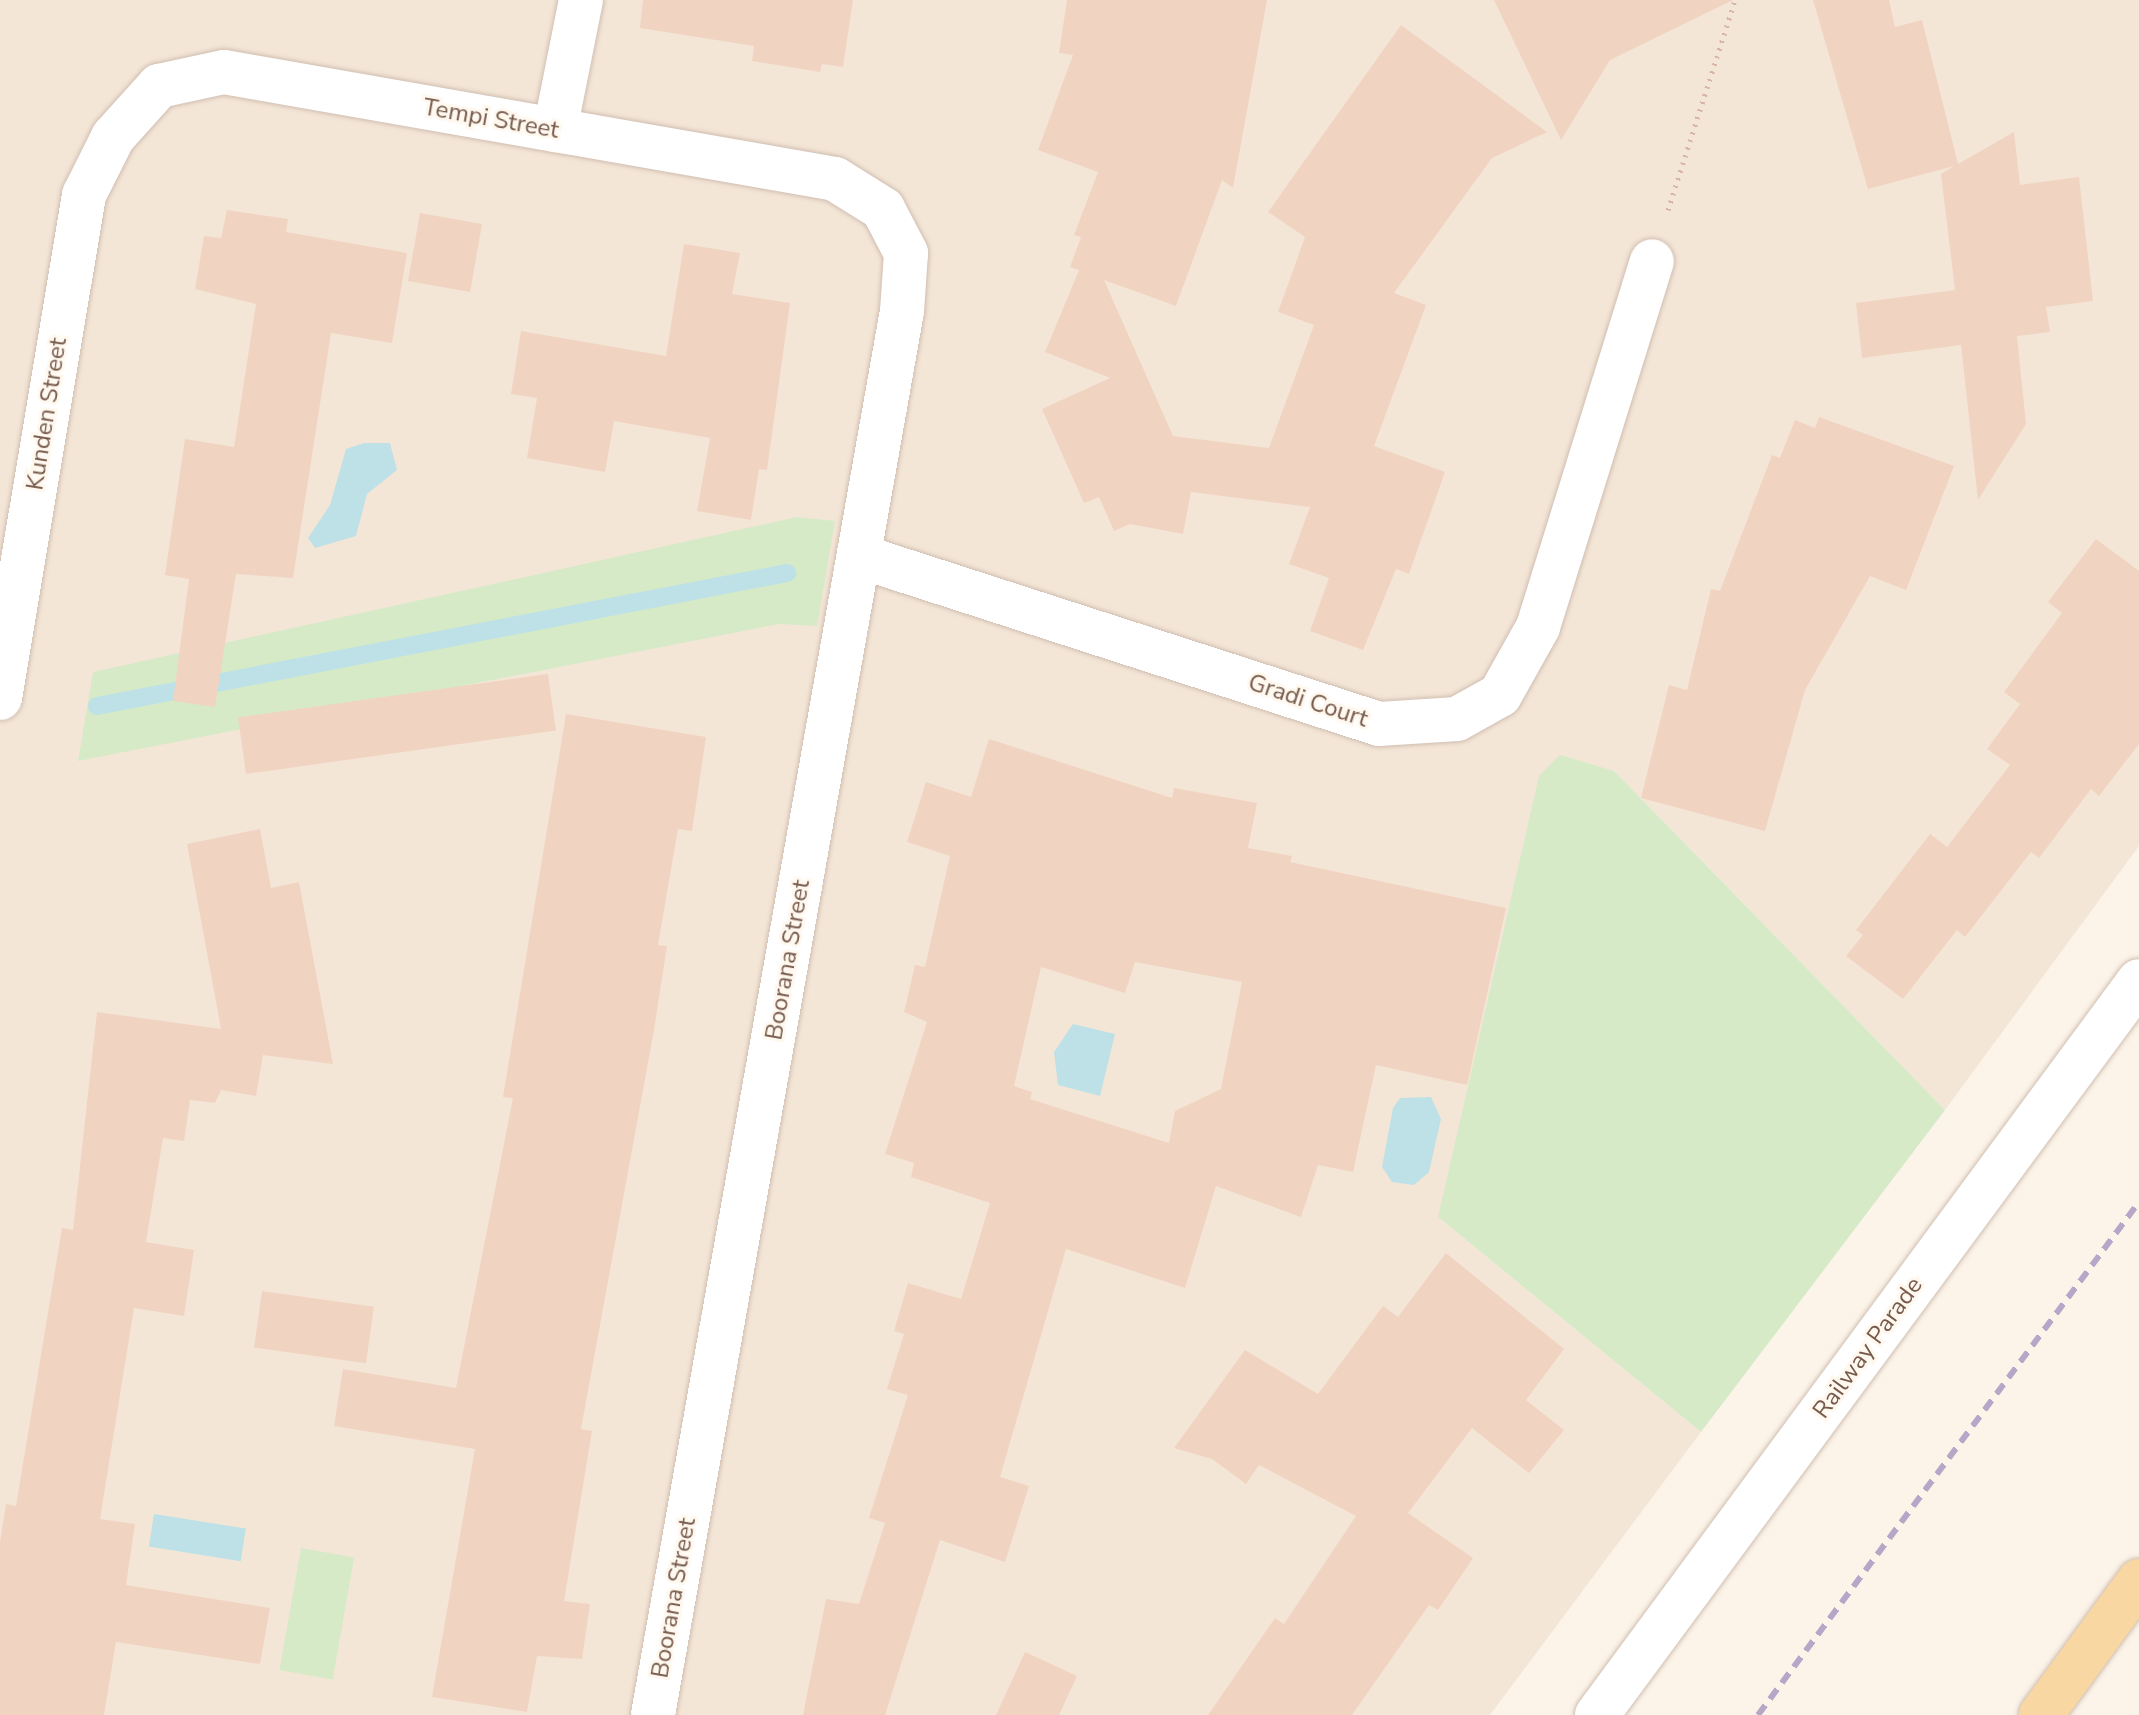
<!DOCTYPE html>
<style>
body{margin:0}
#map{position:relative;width:2139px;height:1715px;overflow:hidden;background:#fcf4e9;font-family:"Nunito Sans",sans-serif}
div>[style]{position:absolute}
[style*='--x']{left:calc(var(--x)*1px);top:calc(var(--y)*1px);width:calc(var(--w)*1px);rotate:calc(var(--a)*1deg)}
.residential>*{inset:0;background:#f4e6d7}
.green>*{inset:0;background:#d6eac7;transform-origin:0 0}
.water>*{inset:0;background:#bde1e6;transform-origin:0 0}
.stream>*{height:18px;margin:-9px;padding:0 9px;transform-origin:9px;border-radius:9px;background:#bde1e6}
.building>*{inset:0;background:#f1d3c1;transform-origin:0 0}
.path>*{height:5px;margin-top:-2.5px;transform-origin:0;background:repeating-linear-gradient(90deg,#d7b6a3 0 2px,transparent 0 8px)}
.roads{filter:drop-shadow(0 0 2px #d0beb1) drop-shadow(0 0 2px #d0beb1)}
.minor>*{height:44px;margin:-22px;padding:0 22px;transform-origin:22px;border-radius:22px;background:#fff}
.primary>*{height:44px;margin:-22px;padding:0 22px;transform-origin:22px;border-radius:22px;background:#f9d7a3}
.rail>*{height:6px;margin-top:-3px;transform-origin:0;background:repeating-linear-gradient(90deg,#b7a6c7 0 12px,transparent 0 20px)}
span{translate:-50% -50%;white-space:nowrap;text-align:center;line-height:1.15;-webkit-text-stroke:6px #fff8ef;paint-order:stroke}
.street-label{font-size:24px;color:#765a4c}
</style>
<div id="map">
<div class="residential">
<i style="clip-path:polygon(0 0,2139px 0,2139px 846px,1945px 1110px,1614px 771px,1438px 1217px,1701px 1432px,1490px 1715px,0 1715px)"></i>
</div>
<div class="green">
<i style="clip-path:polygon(797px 517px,835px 521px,817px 626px,779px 624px,78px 761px,93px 672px)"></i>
<i style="clip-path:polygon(1560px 755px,1614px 771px,1945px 1110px,1701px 1432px,1438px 1217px,1539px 776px)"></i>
<i style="left:301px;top:1548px;width:54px;height:124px;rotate:10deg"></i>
</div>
<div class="water">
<i style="clip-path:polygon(364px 443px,390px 443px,397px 470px,367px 494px,356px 536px,315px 548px,308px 538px,330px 505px,346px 449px)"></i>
<i style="clip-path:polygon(1073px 1024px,1115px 1034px,1100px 1096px,1058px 1085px,1054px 1052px)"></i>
<i style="clip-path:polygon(1431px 1097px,1441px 1119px,1429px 1172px,1414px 1185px,1392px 1182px,1382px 1167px,1393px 1108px,1400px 1098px)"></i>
<i style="left:154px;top:1514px;width:93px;height:33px;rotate:9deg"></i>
</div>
<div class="stream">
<i style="--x:97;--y:706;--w:703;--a:-10.91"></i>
</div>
<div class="building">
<i style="clip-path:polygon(643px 0,853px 0,843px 67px,822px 64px,820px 72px,752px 61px,754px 46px,640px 28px)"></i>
<i style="clip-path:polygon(1067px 0,1267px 0,1233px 188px,1222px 180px,1176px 306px,1104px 280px,1173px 436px,1269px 448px,1314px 325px,1278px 312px,1305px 237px,1268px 212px,1401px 25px,1547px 132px,1492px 158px,1394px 293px,1426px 305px,1374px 446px,1445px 472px,1409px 574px,1396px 569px,1363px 650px,1310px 631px,1329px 578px,1289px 564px,1310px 507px,1191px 492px,1183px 534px,1130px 524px,1114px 531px,1099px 497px,1084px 503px,1042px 409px,1110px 378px,1045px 352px,1079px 270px,1070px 267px,1081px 237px,1074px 235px,1098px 172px,1038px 150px,1073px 55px,1059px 53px)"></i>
<i style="clip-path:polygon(1494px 0,1733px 0,1610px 60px,1561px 140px)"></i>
<i style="clip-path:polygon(1813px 0,1889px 0,1895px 27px,1922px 20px,1958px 164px,2014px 132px,2020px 185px,2079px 177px,2093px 301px,2046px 307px,2050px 332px,2017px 336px,2026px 424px,1978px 500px,1961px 345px,1862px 358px,1856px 303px,1955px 290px,1941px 174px,1954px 166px,1868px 189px)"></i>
<i style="clip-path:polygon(227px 210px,288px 219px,286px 232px,407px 253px,392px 343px,331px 333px,293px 578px,236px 574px,215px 707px,173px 701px,189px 579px,165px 575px,185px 439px,234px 447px,256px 304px,195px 289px,204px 236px,221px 238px)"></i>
<i style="left:420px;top:213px;width:63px;height:69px;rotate:10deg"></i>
<i style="clip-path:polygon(684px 244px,740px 253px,732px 294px,790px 303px,767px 470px,759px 469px,751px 520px,697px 511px,710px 438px,614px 421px,605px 472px,527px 458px,537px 398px,511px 394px,521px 331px,666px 356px)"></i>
<i style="clip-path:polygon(1819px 417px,1954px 466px,1906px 590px,1870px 576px,1805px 690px,1765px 831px,1641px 798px,1669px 685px,1687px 690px,1711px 589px,1720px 591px,1772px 455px,1780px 458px,1795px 420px,1815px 428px)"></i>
<i style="clip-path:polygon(2096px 539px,2139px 571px,2139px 744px,2099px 796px,2091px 789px,2039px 858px,2031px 852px,1965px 937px,1957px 930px,1903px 999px,1846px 956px,1863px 935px,1856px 930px,1930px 834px,1947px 847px,2010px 765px,1987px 749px,2020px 704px,2004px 692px,2062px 613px,2048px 602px)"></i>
<i style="left:548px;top:674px;width:57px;height:313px;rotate:82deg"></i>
<i style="clip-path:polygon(566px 714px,706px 737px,692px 831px,678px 829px,658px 945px,667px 946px,654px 1030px,581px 1429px,592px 1431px,564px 1601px,590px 1604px,582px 1659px,537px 1656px,527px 1712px,432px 1697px,475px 1449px,334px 1426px,343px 1369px,456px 1388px,513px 1098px,503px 1097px)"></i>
<i style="clip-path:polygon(evenodd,989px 739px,1172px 798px,1174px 788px,1257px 803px,1248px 848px,1292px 856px,1290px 862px,1506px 908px,1467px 1085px,1376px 1065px,1353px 1172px,1318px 1165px,1301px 1217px,1216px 1186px,1185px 1288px,1066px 1249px,1000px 1477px,1029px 1486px,1005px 1562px,940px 1540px,885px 1715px,803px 1715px,826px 1599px,859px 1604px,885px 1523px,869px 1518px,908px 1395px,887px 1389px,904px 1334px,894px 1331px,908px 1283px,961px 1299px,990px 1203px,911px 1177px,914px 1163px,885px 1154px,927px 1022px,904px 1012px,915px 965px,925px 967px,950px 856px,907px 842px,926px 782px,971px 797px,989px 739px,1135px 962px,1242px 982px,1221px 1089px,1175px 1111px,1169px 1143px,1030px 1099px,1032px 1092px,1014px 1086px,1041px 967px,1125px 993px,1135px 962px)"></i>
<i style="clip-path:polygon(260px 829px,271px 888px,299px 882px,333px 1064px,263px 1055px,256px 1096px,221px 1090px,215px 1103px,190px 1100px,184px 1141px,163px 1138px,146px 1242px,194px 1250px,184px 1316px,134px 1308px,100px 1519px,135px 1524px,126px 1585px,270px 1608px,260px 1664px,116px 1642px,104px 1715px,0 1715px,0 1542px,6px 1504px,16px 1506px,62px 1228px,73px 1230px,97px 1012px,221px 1029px,187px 844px)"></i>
<i style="clip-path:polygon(1446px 1253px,1564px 1349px,1526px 1400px,1564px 1430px,1529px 1473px,1472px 1428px,1408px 1513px,1473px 1558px,1438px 1610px,1429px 1605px,1352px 1715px,1208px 1715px,1275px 1618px,1284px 1624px,1356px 1516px,1259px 1465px,1246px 1484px,1212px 1459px,1174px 1448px,1245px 1350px,1318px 1394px,1383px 1306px,1398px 1317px)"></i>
<i style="left:262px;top:1291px;width:113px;height:57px;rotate:8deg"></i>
<i style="clip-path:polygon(1025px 1652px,1077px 1676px,1059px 1715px,996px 1715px)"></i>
</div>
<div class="path">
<i style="--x:1668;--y:210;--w:220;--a:-72.3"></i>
</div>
<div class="roads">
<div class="minor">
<i style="--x:555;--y:130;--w:133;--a:-78.7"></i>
<i style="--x:859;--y:556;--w:546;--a:17.9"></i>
<i style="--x:1379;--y:724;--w:78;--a:-3.7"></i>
<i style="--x:1457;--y:719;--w:49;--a:-29.2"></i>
<i style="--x:1500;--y:695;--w:78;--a:-60.8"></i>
<i style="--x:1538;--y:627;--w:383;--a:-72.7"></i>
<i style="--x:0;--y:698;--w:510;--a:-80.52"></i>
<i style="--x:84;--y:195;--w:65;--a:-63.4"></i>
<i style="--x:113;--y:137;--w:69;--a:-48"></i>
<i style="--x:159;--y:86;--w:66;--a:-12.2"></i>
<i style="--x:224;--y:72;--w:620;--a:9.93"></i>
<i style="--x:835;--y:179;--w:57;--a:32"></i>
<i style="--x:883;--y:209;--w:50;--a:62.4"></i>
<i style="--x:906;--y:253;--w:58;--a:93.9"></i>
<i style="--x:902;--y:311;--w:1426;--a:100.06"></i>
<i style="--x:1597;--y:1715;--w:912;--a:-53.56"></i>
</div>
<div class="primary">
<i style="--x:2041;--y:1715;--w:166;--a:-53.8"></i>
</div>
</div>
<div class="rail">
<i style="--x:1758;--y:1715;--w:639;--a:-53.4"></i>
</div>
<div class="street-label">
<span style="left:491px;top:119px;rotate:10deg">Tempi Street</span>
<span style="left:47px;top:414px;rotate:-81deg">Kunden Street</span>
<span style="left:1308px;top:701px;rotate:18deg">Gradi Court</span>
<span style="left:788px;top:960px;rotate:-80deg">Boorana Street</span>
<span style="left:1868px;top:1348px;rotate:-54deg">Railway Parade</span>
<span style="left:674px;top:1598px;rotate:-80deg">Boorana Street</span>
</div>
</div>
